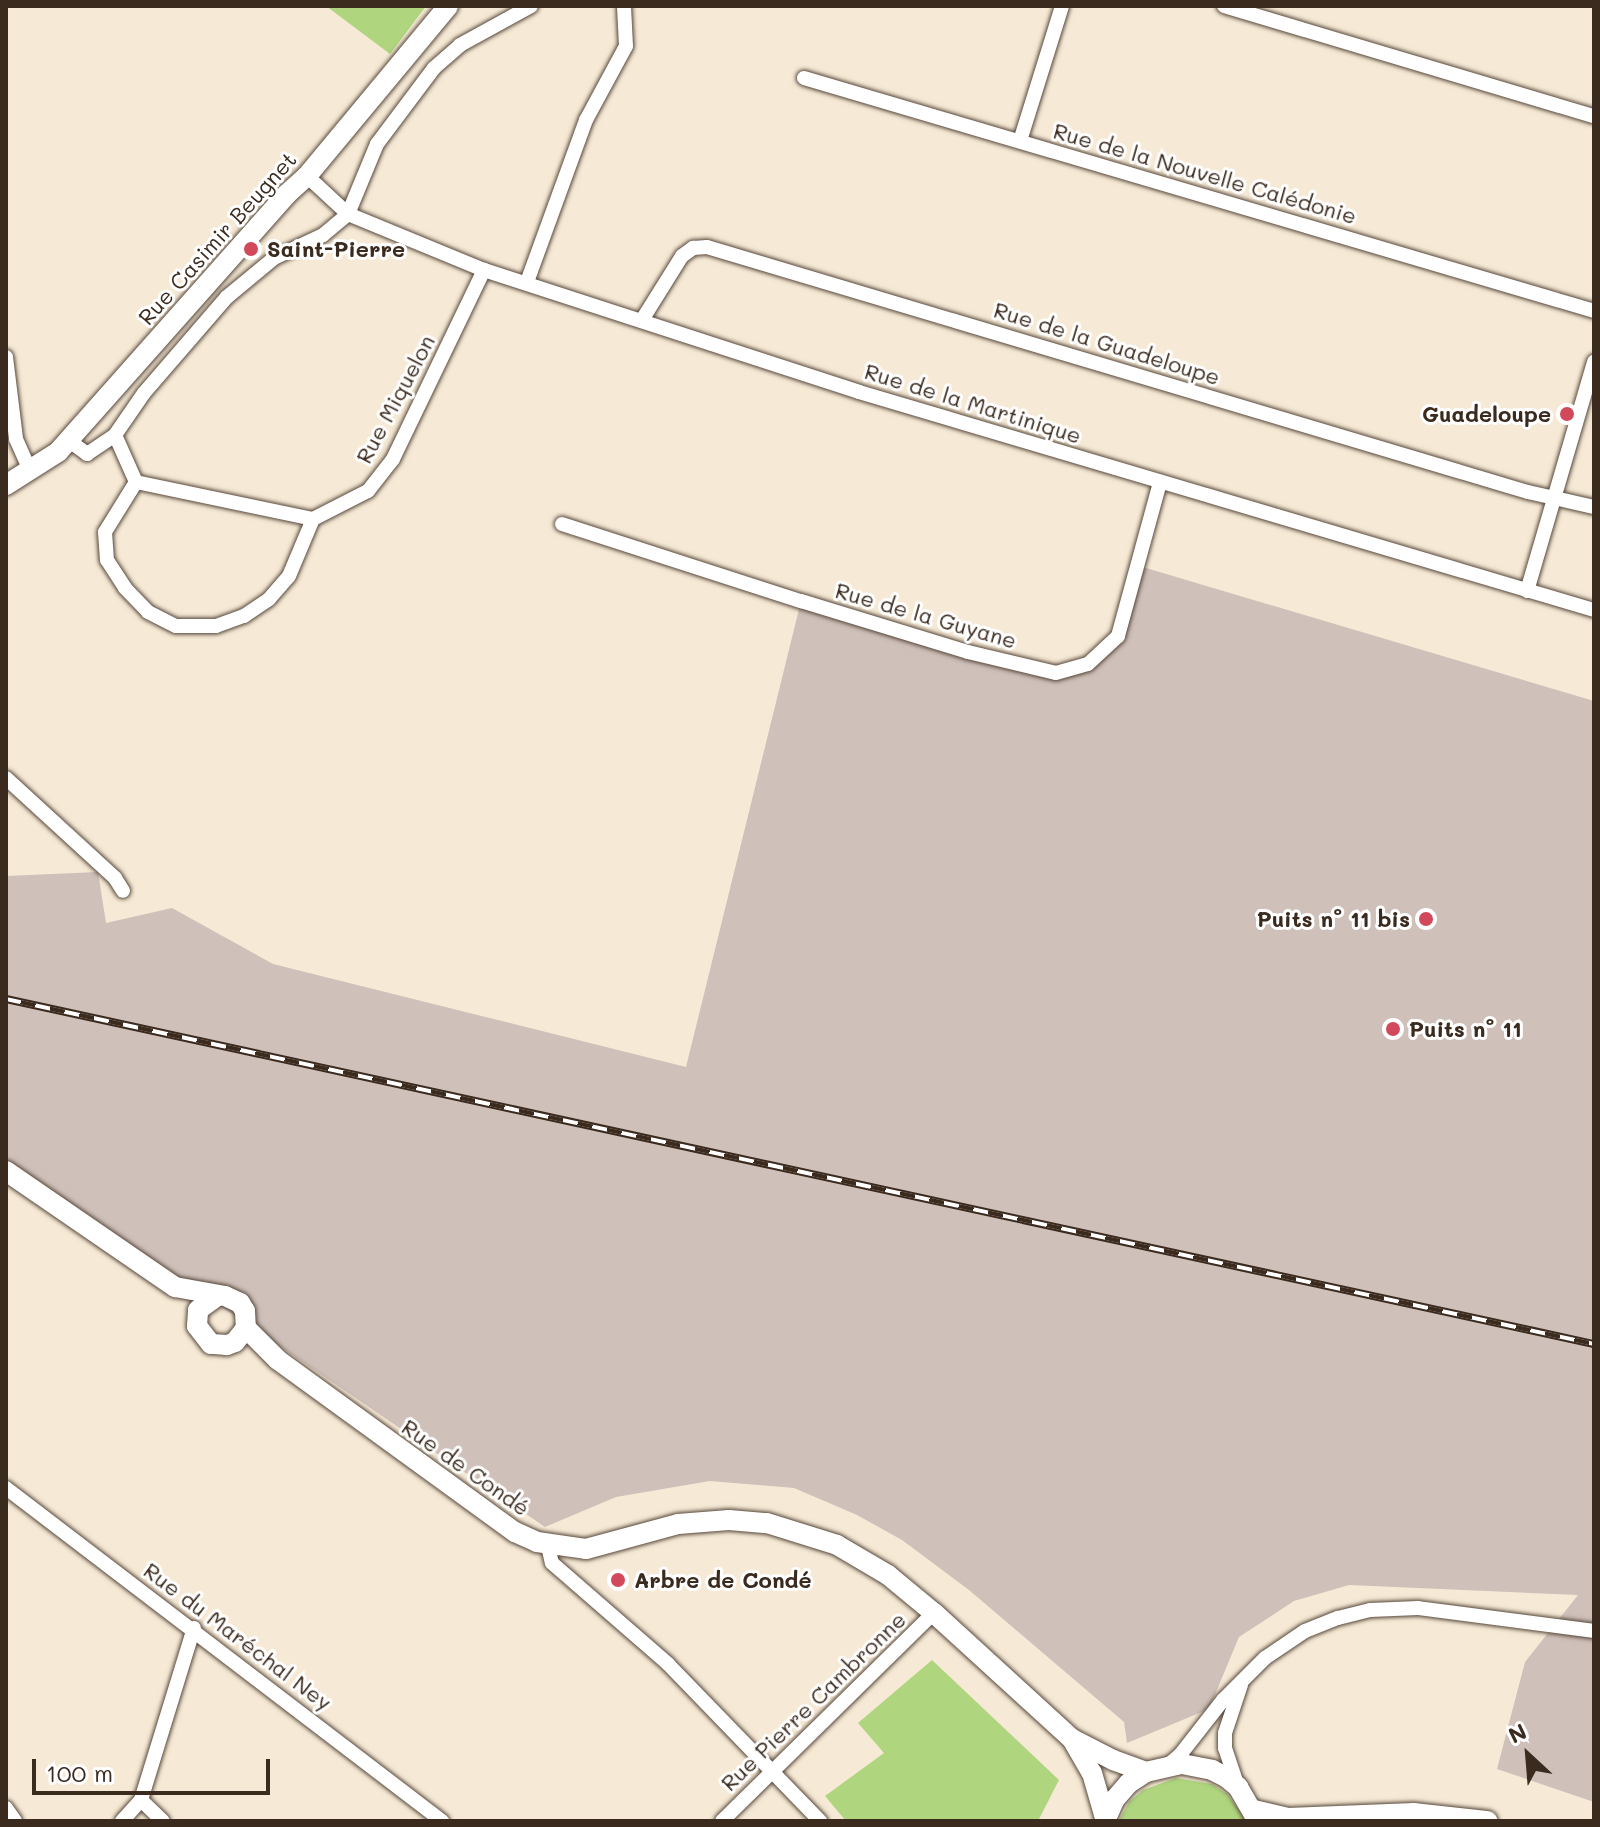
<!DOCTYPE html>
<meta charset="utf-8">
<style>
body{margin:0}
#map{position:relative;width:1600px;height:1827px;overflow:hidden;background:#f6ead6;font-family:Mali,sans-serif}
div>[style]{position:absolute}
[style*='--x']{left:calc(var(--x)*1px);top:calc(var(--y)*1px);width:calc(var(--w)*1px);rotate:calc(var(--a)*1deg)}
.industrial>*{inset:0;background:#cfc0ba}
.green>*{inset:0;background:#afd57e}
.roads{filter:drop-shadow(0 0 2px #57473a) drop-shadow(0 0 2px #57473a)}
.minor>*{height:14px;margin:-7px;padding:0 7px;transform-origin:7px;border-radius:7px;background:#fff}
.secondary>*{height:20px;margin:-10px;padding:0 10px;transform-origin:10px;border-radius:10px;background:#fff}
.rail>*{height:8px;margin-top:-4px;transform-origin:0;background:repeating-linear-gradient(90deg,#fff 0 15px,#3b2a1e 0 30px);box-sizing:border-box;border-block:2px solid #3b2a1e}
.dots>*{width:22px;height:22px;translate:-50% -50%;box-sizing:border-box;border:4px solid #fff;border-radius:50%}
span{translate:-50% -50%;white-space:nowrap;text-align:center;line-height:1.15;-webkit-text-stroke:6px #fff;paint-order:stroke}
.street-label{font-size:22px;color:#3b2a1e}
.poi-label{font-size:22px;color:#3b2a1e;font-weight:700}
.left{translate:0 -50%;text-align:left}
.right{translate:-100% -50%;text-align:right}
.frame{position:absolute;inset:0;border:8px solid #3b2a1e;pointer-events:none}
.north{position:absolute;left:1488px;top:1715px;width:80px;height:80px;-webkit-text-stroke:6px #fff;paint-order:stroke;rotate:334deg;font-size:22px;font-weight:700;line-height:32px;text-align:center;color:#3b2a1e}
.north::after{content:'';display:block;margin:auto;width:28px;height:36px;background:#3b2a1e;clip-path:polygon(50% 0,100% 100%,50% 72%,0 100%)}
.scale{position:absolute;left:32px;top:1759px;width:238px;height:36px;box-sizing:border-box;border:4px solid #3b2a1e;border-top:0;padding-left:10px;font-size:24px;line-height:28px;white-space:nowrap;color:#3b2a1e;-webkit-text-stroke:6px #fff;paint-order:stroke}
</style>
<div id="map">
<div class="industrial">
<i style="clip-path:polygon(1136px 565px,1594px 701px,1594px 1802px,1497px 1769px,1525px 1662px,1578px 1595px,1349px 1585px,1294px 1601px,1239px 1637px,1209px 1709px,1127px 1743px,1124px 1722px,969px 1590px,902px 1540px,857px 1515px,794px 1488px,710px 1481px,616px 1497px,545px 1527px,6px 1160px,6px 876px,98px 872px,106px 923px,172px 908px,273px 964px,686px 1067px,801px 601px,1056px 673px,1088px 664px,1118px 636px)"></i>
</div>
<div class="green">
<i style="clip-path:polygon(326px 6px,426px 6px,390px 54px)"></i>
<i style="clip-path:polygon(932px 1660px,1059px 1780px,1038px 1821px,846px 1821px,825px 1796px,884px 1753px,858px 1723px)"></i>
<i style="clip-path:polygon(1176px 1778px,1212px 1784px,1227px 1794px,1247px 1821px,1119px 1821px,1129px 1802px,1143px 1790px)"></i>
</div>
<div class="roads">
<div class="minor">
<i style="--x:1224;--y:6;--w:386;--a:16.6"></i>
<i style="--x:804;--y:78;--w:824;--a:16.43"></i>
<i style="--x:1020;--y:141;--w:141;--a:-72.7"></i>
<i style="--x:307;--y:176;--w:56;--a:42.8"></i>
<i style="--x:348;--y:214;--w:147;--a:22.4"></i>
<i style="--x:484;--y:270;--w:394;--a:18"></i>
<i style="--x:859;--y:392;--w:767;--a:16.52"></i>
<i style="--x:527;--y:282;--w:172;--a:-70"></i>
<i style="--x:586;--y:120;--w:84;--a:-61.6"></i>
<i style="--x:626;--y:46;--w:40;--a:-92.9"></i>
<i style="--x:642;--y:320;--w:75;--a:-58"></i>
<i style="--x:682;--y:256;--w:14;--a:-36"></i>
<i style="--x:693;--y:248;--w:14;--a:-4"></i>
<i style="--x:707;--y:247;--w:857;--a:16.62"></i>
<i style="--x:1528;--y:492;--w:68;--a:12.8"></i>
<i style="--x:6;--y:357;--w:83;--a:83"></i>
<i style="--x:16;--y:439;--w:35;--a:66"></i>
<i style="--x:68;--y:440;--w:24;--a:36"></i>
<i style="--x:87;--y:454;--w:34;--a:-34"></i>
<i style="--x:136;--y:482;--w:59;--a:121.8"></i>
<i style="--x:105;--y:532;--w:28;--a:86"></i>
<i style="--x:107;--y:560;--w:33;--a:57"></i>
<i style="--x:125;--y:588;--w:33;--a:46"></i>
<i style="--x:148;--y:612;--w:31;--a:27"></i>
<i style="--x:176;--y:626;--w:40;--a:0"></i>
<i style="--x:216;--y:626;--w:30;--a:-20"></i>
<i style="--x:244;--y:616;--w:30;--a:-34"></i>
<i style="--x:269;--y:599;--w:30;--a:-49"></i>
<i style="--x:289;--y:576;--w:62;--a:-67.2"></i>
<i style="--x:313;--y:519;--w:62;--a:-27"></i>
<i style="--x:368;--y:491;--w:41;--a:-52"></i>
<i style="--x:393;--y:459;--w:210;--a:-64.3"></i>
<i style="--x:313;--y:519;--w:181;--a:-168.2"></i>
<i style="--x:136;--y:482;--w:51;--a:-114.1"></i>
<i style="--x:115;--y:435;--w:51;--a:-55.4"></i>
<i style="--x:144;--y:393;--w:127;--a:-49.2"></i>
<i style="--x:227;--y:297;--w:61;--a:-39.7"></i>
<i style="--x:274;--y:258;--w:54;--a:-25.1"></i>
<i style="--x:323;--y:235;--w:33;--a:-40"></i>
<i style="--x:348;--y:214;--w:76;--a:-67.5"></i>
<i style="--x:377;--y:144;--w:95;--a:-53.1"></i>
<i style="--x:434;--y:68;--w:35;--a:-41"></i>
<i style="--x:460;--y:45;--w:81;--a:-28.8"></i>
<i style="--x:562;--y:524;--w:251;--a:17.9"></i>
<i style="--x:801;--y:601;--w:175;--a:17"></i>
<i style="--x:968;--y:652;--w:90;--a:13.4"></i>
<i style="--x:1056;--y:673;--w:33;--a:-16"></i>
<i style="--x:1088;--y:664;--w:41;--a:-43"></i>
<i style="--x:1118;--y:636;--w:160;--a:-74.7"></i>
<i style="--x:1527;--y:591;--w:239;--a:-73.7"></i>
<i style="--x:6;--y:778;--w:148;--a:42.5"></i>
<i style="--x:115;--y:878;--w:15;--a:58"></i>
<i style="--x:6;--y:1488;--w:549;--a:37.37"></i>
<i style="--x:548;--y:1546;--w:17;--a:77"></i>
<i style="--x:552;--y:1563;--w:154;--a:41"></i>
<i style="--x:668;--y:1664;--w:219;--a:45.9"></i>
<i style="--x:1168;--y:1765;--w:16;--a:-40"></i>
<i style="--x:1180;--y:1755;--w:70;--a:-52"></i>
<i style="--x:1223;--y:1700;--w:59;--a:-45"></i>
<i style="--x:1265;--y:1658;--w:48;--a:-34"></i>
<i style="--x:1305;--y:1631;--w:35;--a:-22"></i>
<i style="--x:1338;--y:1618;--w:33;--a:-14"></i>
<i style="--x:1370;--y:1610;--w:48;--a:-2.4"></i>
<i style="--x:1418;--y:1608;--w:177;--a:7.4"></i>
<i style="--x:1238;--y:1787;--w:41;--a:-108.4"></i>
<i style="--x:1225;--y:1748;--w:15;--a:-90"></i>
<i style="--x:1225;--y:1733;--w:51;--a:-71.6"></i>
<i style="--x:141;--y:1800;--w:30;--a:44"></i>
<i style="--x:6;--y:1808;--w:16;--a:55"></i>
<i style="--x:122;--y:1821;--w:28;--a:-48"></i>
<i style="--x:141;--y:1800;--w:180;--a:-72.9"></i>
<i style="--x:722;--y:1821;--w:297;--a:-44.5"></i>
</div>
<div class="secondary">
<i style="--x:6;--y:485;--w:62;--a:-32.4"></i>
<i style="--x:58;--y:452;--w:345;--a:-48.4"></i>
<i style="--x:287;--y:194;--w:27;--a:-42"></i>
<i style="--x:307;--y:176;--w:221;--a:-50.3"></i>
<i style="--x:6;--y:1171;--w:205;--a:34.5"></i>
<i style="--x:175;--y:1287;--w:51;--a:10.2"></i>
<i style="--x:225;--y:1296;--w:17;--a:25"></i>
<i style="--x:240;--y:1303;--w:9;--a:58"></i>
<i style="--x:245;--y:1311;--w:17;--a:87"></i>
<i style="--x:246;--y:1328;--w:18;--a:128"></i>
<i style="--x:235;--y:1342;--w:9;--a:159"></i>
<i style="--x:227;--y:1345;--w:16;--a:-176"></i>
<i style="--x:211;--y:1344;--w:23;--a:-128"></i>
<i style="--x:197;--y:1326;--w:16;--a:-86"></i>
<i style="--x:198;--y:1310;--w:24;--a:-36"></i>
<i style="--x:246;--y:1328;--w:45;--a:45"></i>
<i style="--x:278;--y:1360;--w:293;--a:36"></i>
<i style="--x:515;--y:1532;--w:24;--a:24"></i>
<i style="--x:537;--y:1542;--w:49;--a:8.1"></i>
<i style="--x:586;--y:1549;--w:95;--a:-15.2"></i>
<i style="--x:678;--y:1524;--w:51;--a:-4.5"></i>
<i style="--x:729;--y:1520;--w:38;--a:5"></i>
<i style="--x:767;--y:1523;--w:73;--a:17.4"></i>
<i style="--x:837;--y:1545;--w:59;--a:30.5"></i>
<i style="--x:888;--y:1575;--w:60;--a:39.6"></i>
<i style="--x:934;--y:1613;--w:187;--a:42.4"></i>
<i style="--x:1072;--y:1739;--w:46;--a:27.1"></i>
<i style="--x:1113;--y:1760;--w:35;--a:20"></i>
<i style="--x:1072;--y:1739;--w:39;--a:60"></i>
<i style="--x:1092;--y:1773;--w:47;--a:73.9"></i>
<i style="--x:1254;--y:1810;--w:35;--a:13"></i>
<i style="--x:1288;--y:1818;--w:126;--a:-2.3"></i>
<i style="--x:1414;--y:1813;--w:74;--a:6.2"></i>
<i style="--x:1105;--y:1821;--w:24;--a:-66"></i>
<i style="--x:1115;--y:1799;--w:21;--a:-49"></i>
<i style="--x:1129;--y:1783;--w:20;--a:-33"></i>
<i style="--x:1146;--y:1772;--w:37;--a:-13"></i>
<i style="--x:1182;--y:1764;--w:31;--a:11"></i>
<i style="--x:1212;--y:1770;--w:16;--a:27"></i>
<i style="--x:1226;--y:1777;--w:16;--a:40"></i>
<i style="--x:1238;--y:1787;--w:39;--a:60"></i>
</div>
</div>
<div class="rail">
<i style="--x:6;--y:999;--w:1625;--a:12.26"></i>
</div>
<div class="dots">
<i style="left:251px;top:249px;background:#d1495b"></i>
<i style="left:1567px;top:414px;background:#d1495b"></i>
<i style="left:1426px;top:919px;background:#d1495b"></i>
<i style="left:1393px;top:1029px;background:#d1495b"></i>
<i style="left:618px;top:1580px;background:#d1495b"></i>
</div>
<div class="street-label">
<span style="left:1205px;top:173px;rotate:16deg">Rue de la Nouvelle Calédonie</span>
<span style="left:217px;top:238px;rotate:-48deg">Rue Casimir Beugnet</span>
<span style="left:1107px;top:343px;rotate:17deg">Rue de la Guadeloupe</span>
<span style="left:395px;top:399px;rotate:-62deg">Rue Miquelon</span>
<span style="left:973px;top:403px;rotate:17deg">Rue de la Martinique</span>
<span style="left:926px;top:615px;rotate:16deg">Rue de la Guyane</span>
<span style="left:466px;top:1467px;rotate:35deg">Rue de Condé</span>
<span style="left:238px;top:1636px;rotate:37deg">Rue du Maréchal Ney</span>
<span style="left:813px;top:1701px;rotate:-44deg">Rue Pierre Cambronne</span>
</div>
<div class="poi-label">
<span class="left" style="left:267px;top:249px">Saint-Pierre</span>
<span class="right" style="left:1551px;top:414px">Guadeloupe</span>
<span class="right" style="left:1410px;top:919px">Puits n° 11 bis</span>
<span class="left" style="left:1409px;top:1029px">Puits n° 11</span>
<span class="left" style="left:634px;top:1580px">Arbre de Condé</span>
</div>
<div class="frame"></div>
<div class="north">N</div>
<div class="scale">100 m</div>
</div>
